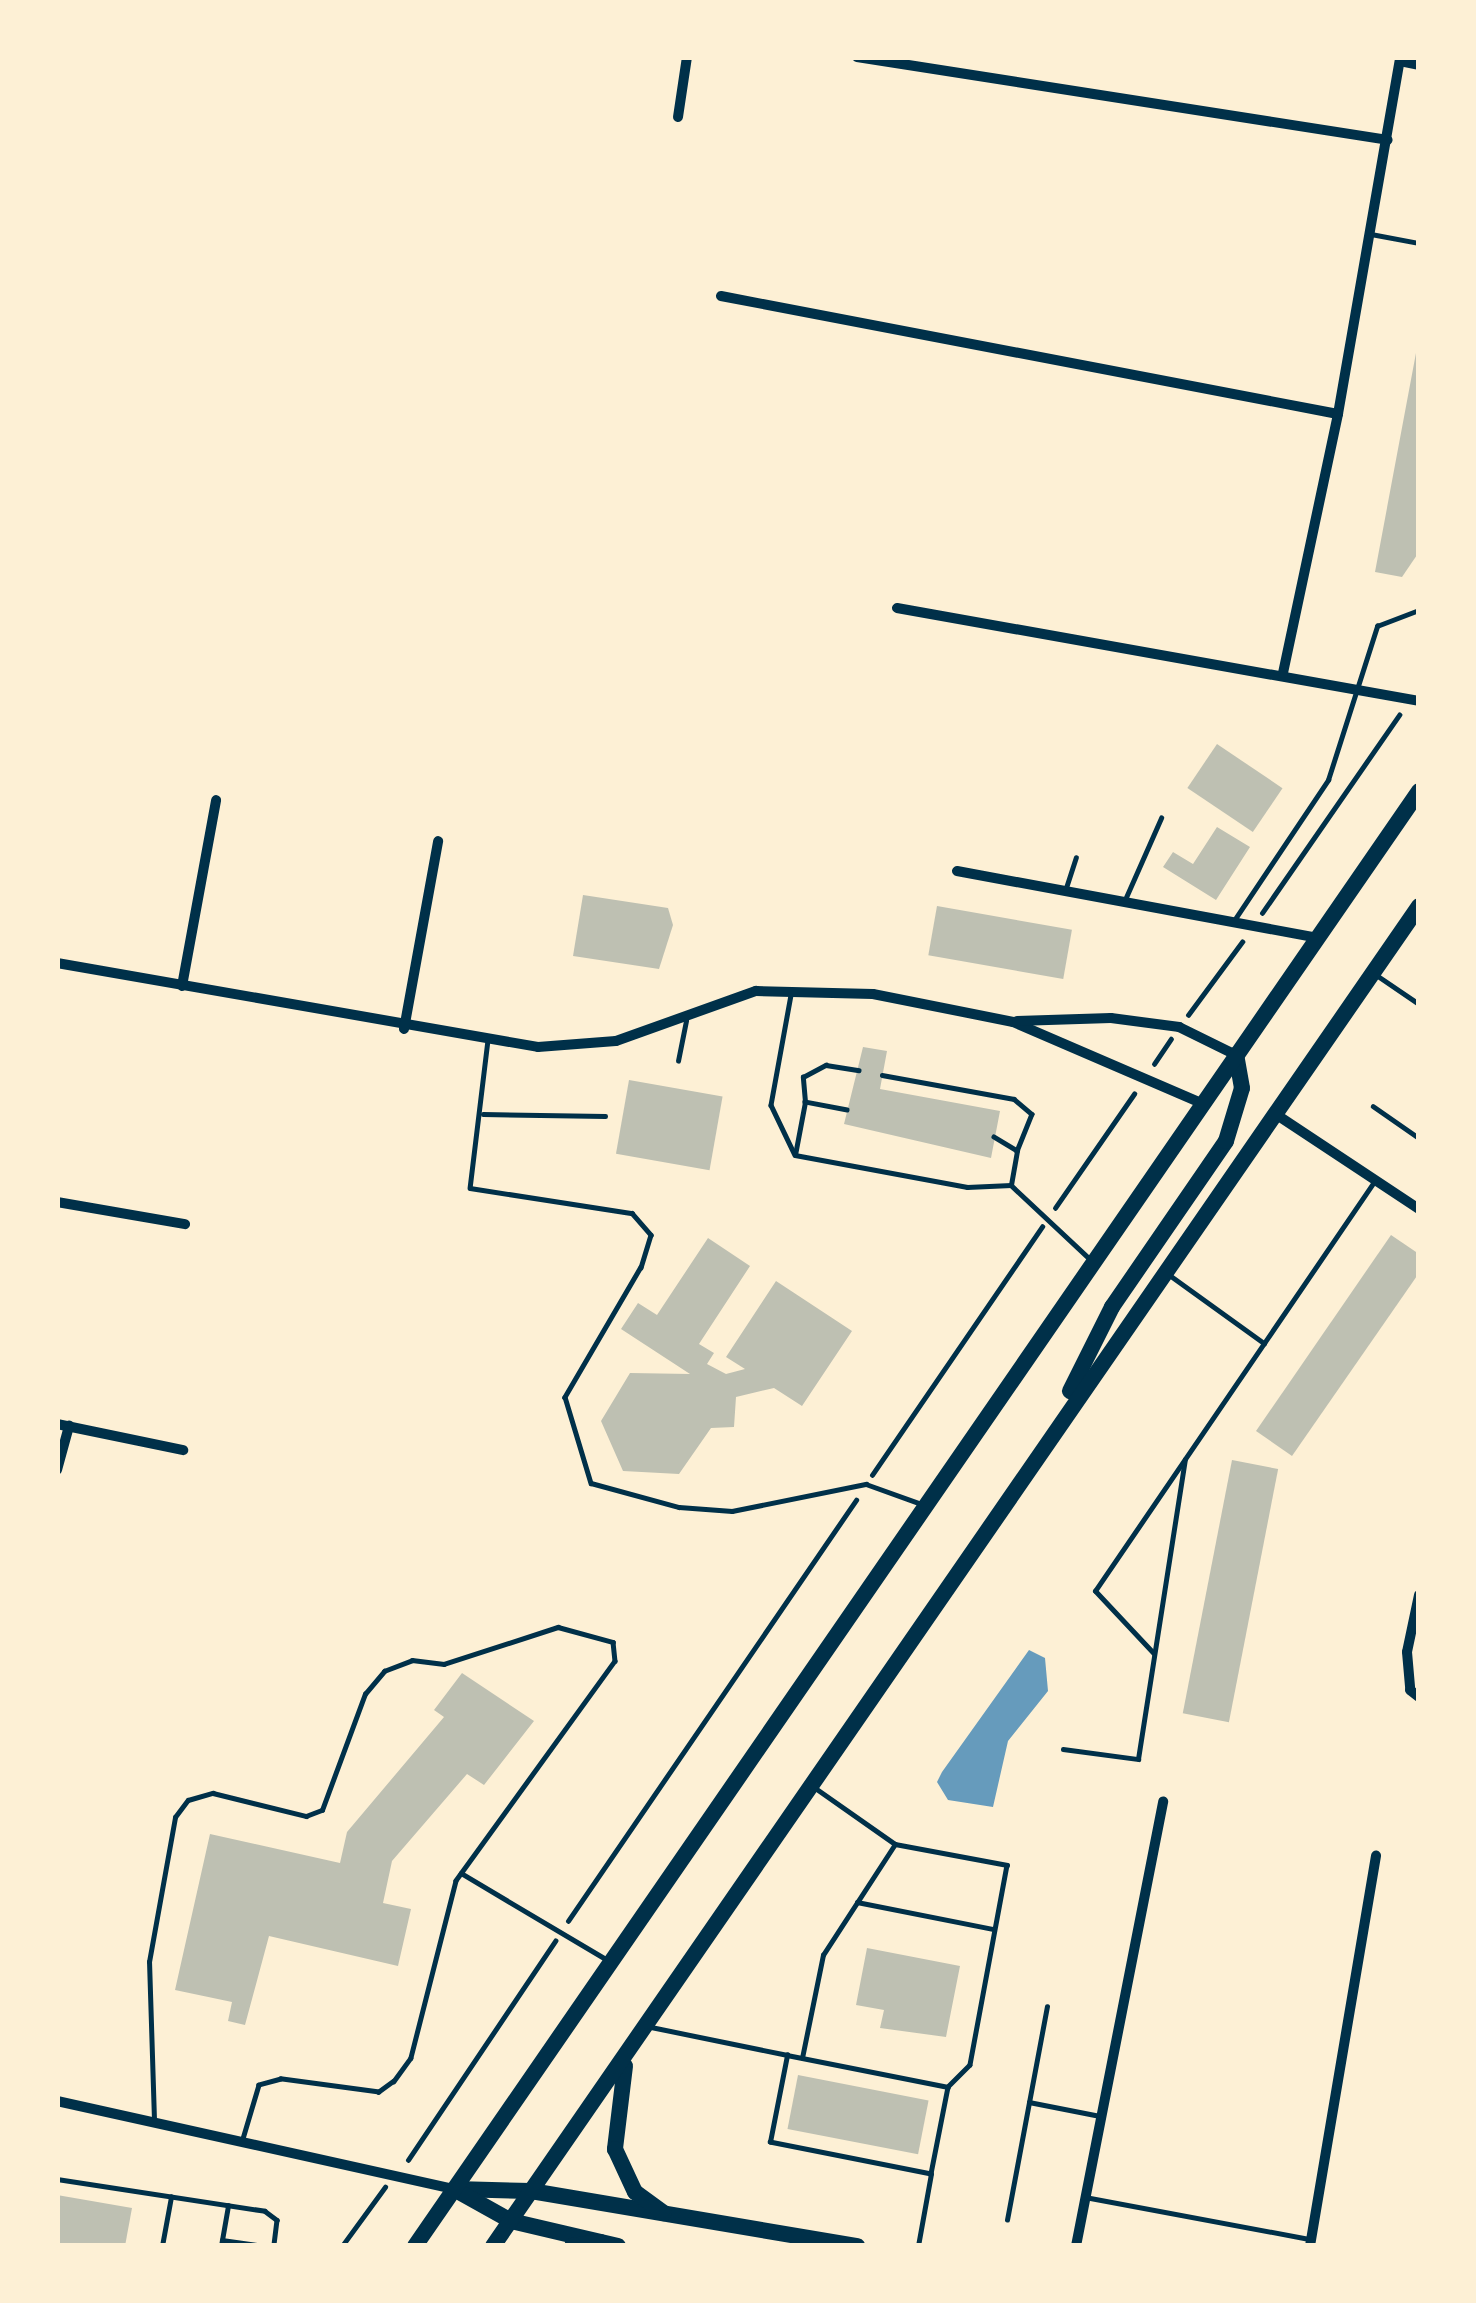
<!DOCTYPE html>
<style>
body{margin:0}
#map{position:relative;width:1476px;height:2303px;overflow:hidden;background:#fdf0d5;font-family:"Noto Sans",sans-serif}
div>[style]{position:absolute}
[style*='--x']{left:calc(var(--x)*1px);top:calc(var(--y)*1px);width:calc(var(--w)*1px);rotate:calc(var(--a)*1deg)}
.water>*{inset:0;background:#669bbc}
.building>*{inset:0;background:#bec0b2;transform-origin:0 0}
.path>*{height:4.5px;margin:-2.25px;padding:0 2.25px;transform-origin:2.25px;border-radius:2.25px;background:#003049}
.service>*{height:4.5px;margin:-2.25px;padding:0 2.25px;transform-origin:2.25px;border-radius:2.25px;background:#003049}
.minor>*{height:10px;margin:-5px;padding:0 5px;transform-origin:5px;border-radius:5px;background:#003049}
.primary>*{height:16px;margin:-8px;padding:0 8px;transform-origin:8px;border-radius:8px;background:#003049}
.trunk>*{height:16px;margin:-8px;padding:0 8px;transform-origin:8px;border-radius:8px;background:#003049}
span{translate:-50% -50%;white-space:nowrap;text-align:center;line-height:1.15;-webkit-text-stroke:12px #fdf0d5;paint-order:stroke}
.frame{position:absolute;inset:0;border:60px solid #fdf0d5;pointer-events:none}
</style>
<div id="map">
<div class="water">
<i style="clip-path:polygon(1029px 1650px,1045px 1658px,1048px 1691px,1008px 1741px,993px 1807px,948px 1800px,937px 1782px,942px 1772px)"></i>
</div>
<div class="building">
<i style="clip-path:polygon(1419px 337px,1419px 552px,1402px 577px,1375px 572px)"></i>
<i style="left:1217px;top:744px;width:79px;height:53px;rotate:34deg"></i>
<i style="clip-path:polygon(1217px 827px,1250px 847px,1216px 900px,1163px 867px,1173px 852px,1193px 864px)"></i>
<i style="clip-path:polygon(583px 895px,668px 908px,673px 925px,659px 969px,573px 956px)"></i>
<i style="left:937px;top:906px;width:137px;height:50px;rotate:10deg"></i>
<i style="clip-path:polygon(863px 1047px,887px 1051px,880px 1089px,1000px 1111px,991px 1158px,844px 1124px)"></i>
<i style="left:629px;top:1080px;width:95px;height:75px;rotate:10deg"></i>
<i style="clip-path:polygon(1391px 1235px,1419px 1254px,1419px 1273px,1292px 1456px,1256px 1431px)"></i>
<i style="clip-path:polygon(708px 1238px,750px 1266px,699px 1344px,714px 1353px,707px 1364px,726px 1374px,745px 1369px,726px 1357px,776px 1281px,852px 1331px,802px 1406px,774px 1388px,736px 1397px,734px 1427px,711px 1428px,679px 1474px,623px 1471px,601px 1421px,630px 1373px,690px 1374px,621px 1329px,638px 1303px,657px 1315px)"></i>
<i style="left:1232px;top:1460px;width:47px;height:258px;rotate:11deg"></i>
<i style="clip-path:polygon(462px 1673px,534px 1721px,484px 1785px,467px 1774px,392px 1861px,383px 1903px,411px 1909px,398px 1966px,269px 1936px,245px 2025px,228px 2021px,232px 2002px,175px 1990px,210px 1834px,340px 1863px,347px 1832px,444px 1717px,434px 1710px)"></i>
<i style="clip-path:polygon(867px 1948px,960px 1966px,946px 2037px,880px 2028px,884px 2010px,856px 2005px)"></i>
<i style="left:798px;top:2075px;width:133px;height:55px;rotate:11deg"></i>
<i style="clip-path:polygon(57px 2195px,132px 2208px,125px 2246px,57px 2246px)"></i>
</div>
<div class="path">
<i style="--x:1262;--y:913;--w:241;--a:-55.3"></i>
<i style="--x:1188;--y:1015;--w:91;--a:-53.5"></i>
<i style="--x:1154;--y:1064;--w:30;--a:-56"></i>
<i style="--x:1055;--y:1208;--w:139;--a:-55.3"></i>
<i style="--x:872;--y:1475;--w:301;--a:-55.6"></i>
<i style="--x:568;--y:1921;--w:510;--a:-55.62"></i>
<i style="--x:408;--y:2160;--w:264;--a:-56.1"></i>
<i style="--x:342;--y:2246;--w:73;--a:-53.9"></i>
</div>
<div class="service">
<i style="--x:1371;--y:234;--w:49;--a:10.6"></i>
<i style="--x:1065;--y:891;--w:35;--a:-72"></i>
<i style="--x:1124;--y:902;--w:92;--a:-66.2"></i>
<i style="--x:1233;--y:922;--w:171;--a:-56.2"></i>
<i style="--x:1328;--y:780;--w:162;--a:-72.3"></i>
<i style="--x:1377;--y:626;--w:45;--a:-20.9"></i>
<i style="--x:1378;--y:976;--w:50;--a:34.3"></i>
<i style="--x:791;--y:995;--w:112;--a:100.3"></i>
<i style="--x:771;--y:1105;--w:55;--a:64.4"></i>
<i style="--x:795;--y:1155;--w:175;--a:10.5"></i>
<i style="--x:967;--y:1187;--w:44;--a:-2.6"></i>
<i style="--x:488;--y:1040;--w:149;--a:96.9"></i>
<i style="--x:470;--y:1188;--w:164;--a:8.8"></i>
<i style="--x:632;--y:1213;--w:29;--a:49"></i>
<i style="--x:651;--y:1235;--w:34;--a:107"></i>
<i style="--x:641;--y:1267;--w:151;--a:120.3"></i>
<i style="--x:565;--y:1397;--w:90;--a:73.2"></i>
<i style="--x:591;--y:1483;--w:91;--a:15.3"></i>
<i style="--x:679;--y:1507;--w:53;--a:4.3"></i>
<i style="--x:732;--y:1511;--w:137;--a:-11.4"></i>
<i style="--x:866;--y:1484;--w:56;--a:19.7"></i>
<i style="--x:678;--y:1061;--w:41;--a:-78.7"></i>
<i style="--x:882;--y:1075;--w:134;--a:10.3"></i>
<i style="--x:1014;--y:1099;--w:23;--a:40"></i>
<i style="--x:1032;--y:1114;--w:40;--a:112"></i>
<i style="--x:1017;--y:1151;--w:27;--a:-149"></i>
<i style="--x:1373;--y:1106;--w:56;--a:34.8"></i>
<i style="--x:847;--y:1110;--w:43;--a:-169.2"></i>
<i style="--x:805;--y:1102;--w:25;--a:-95"></i>
<i style="--x:803;--y:1077;--w:26;--a:-28"></i>
<i style="--x:826;--y:1065;--w:33;--a:9"></i>
<i style="--x:483;--y:1114;--w:122;--a:0.9"></i>
<i style="--x:795;--y:1155;--w:54;--a:-79.3"></i>
<i style="--x:1011;--y:1185;--w:35;--a:-80"></i>
<i style="--x:1012;--y:1186;--w:108;--a:43.1"></i>
<i style="--x:1171;--y:1276;--w:115;--a:35.8"></i>
<i style="--x:1154;--y:1654;--w:86;--a:-133.1"></i>
<i style="--x:1095;--y:1591;--w:493;--a:-55.7"></i>
<i style="--x:1063;--y:1749;--w:76;--a:7.6"></i>
<i style="--x:1138;--y:1759;--w:303;--a:-81.1"></i>
<i style="--x:814;--y:1787;--w:99;--a:35.1"></i>
<i style="--x:895;--y:1844;--w:114;--a:10.6"></i>
<i style="--x:1007;--y:1865;--w:203;--a:100.5"></i>
<i style="--x:970;--y:2065;--w:31;--a:135"></i>
<i style="--x:948;--y:2087;--w:89;--a:101.1"></i>
<i style="--x:931;--y:2174;--w:164;--a:-168.8"></i>
<i style="--x:770;--y:2142;--w:89;--a:-78.9"></i>
<i style="--x:787;--y:2055;--w:164;--a:11.2"></i>
<i style="--x:461;--y:1873;--w:169;--a:30.7"></i>
<i style="--x:857;--y:1902;--w:139;--a:11.2"></i>
<i style="--x:651;--y:2027;--w:139;--a:11.6"></i>
<i style="--x:802;--y:2058;--w:105;--a:-78.5"></i>
<i style="--x:823;--y:1955;--w:132;--a:-57"></i>
<i style="--x:1029;--y:2102;--w:72;--a:11.2"></i>
<i style="--x:154;--y:2120;--w:158;--a:-91.8"></i>
<i style="--x:149;--y:1962;--w:147;--a:-79.8"></i>
<i style="--x:175;--y:1817;--w:21;--a:-53"></i>
<i style="--x:188;--y:1800;--w:26;--a:-16"></i>
<i style="--x:213;--y:1793;--w:96;--a:13.9"></i>
<i style="--x:306;--y:1816;--w:17;--a:-21"></i>
<i style="--x:322;--y:1810;--w:124;--a:-69.7"></i>
<i style="--x:365;--y:1694;--w:30;--a:-50"></i>
<i style="--x:384;--y:1671;--w:30;--a:-21"></i>
<i style="--x:412;--y:1660;--w:32;--a:7"></i>
<i style="--x:444;--y:1664;--w:120;--a:-18"></i>
<i style="--x:558;--y:1627;--w:57;--a:15.3"></i>
<i style="--x:613;--y:1642;--w:19;--a:84"></i>
<i style="--x:615;--y:1661;--w:271;--a:125.9"></i>
<i style="--x:456;--y:1881;--w:183;--a:104.3"></i>
<i style="--x:411;--y:2058;--w:29;--a:126"></i>
<i style="--x:394;--y:2081;--w:19;--a:144"></i>
<i style="--x:379;--y:2092;--w:99;--a:-172.4"></i>
<i style="--x:281;--y:2079;--w:23;--a:165"></i>
<i style="--x:259;--y:2085;--w:59;--a:106.6"></i>
<i style="--x:57;--y:2179;--w:210;--a:8.7"></i>
<i style="--x:265;--y:2211;--w:15;--a:37"></i>
<i style="--x:277;--y:2220;--w:26;--a:97"></i>
<i style="--x:1085;--y:2197;--w:229;--a:10.6"></i>
<i style="--x:1007;--y:2220;--w:217;--a:-79.4"></i>
<i style="--x:222;--y:2240;--w:42;--a:8.1"></i>
<i style="--x:162;--y:2246;--w:50;--a:-79.6"></i>
<i style="--x:221;--y:2246;--w:41;--a:-80.1"></i>
<i style="--x:918;--y:2246;--w:73;--a:-79.8"></i>
</div>
<div class="minor">
<i style="--x:857;--y:57;--w:537;--a:8.88"></i>
<i style="--x:1400;--y:61;--w:19;--a:12"></i>
<i style="--x:678;--y:117;--w:61;--a:-81.5"></i>
<i style="--x:721;--y:296;--w:628;--a:10.83"></i>
<i style="--x:897;--y:608;--w:530;--a:10.1"></i>
<i style="--x:1283;--y:673;--w:265;--a:-78"></i>
<i style="--x:1338;--y:414;--w:362;--a:-80.1"></i>
<i style="--x:957;--y:871;--w:367;--a:10.5"></i>
<i style="--x:57;--y:963;--w:488;--a:9.9"></i>
<i style="--x:538;--y:1047;--w:78;--a:-4.4"></i>
<i style="--x:616;--y:1041;--w:149;--a:-19.7"></i>
<i style="--x:756;--y:991;--w:117;--a:1.5"></i>
<i style="--x:873;--y:994;--w:143;--a:11.3"></i>
<i style="--x:1013;--y:1022;--w:202;--a:23.3"></i>
<i style="--x:182;--y:986;--w:189;--a:-79.6"></i>
<i style="--x:1017;--y:1021;--w:94;--a:-1.8"></i>
<i style="--x:1111;--y:1018;--w:69;--a:7.5"></i>
<i style="--x:1179;--y:1027;--w:64;--a:26.2"></i>
<i style="--x:404;--y:1029;--w:191;--a:-79.7"></i>
<i style="--x:1277;--y:1115;--w:170;--a:33.5"></i>
<i style="--x:57;--y:1202;--w:130;--a:9.8"></i>
<i style="--x:57;--y:1424;--w:129;--a:11.7"></i>
<i style="--x:57;--y:1470;--w:46;--a:-74.7"></i>
<i style="--x:1419;--y:1595;--w:58;--a:101.9"></i>
<i style="--x:1407;--y:1652;--w:38;--a:85"></i>
<i style="--x:1410;--y:1690;--w:11;--a:38"></i>
<i style="--x:57;--y:2101;--w:408;--a:12.5"></i>
<i style="--x:1076;--y:2246;--w:453;--a:-78.9"></i>
<i style="--x:1310;--y:2246;--w:396;--a:-80.4"></i>
</div>
<div class="primary">
<i style="--x:455;--y:2189;--w:76;--a:1.5"></i>
<i style="--x:531;--y:2191;--w:331;--a:9.6"></i>
<i style="--x:461;--y:2193;--w:57;--a:29.2"></i>
<i style="--x:511;--y:2221;--w:110;--a:13.2"></i>
</div>
<div class="trunk">
<i style="--x:1070;--y:1391;--w:94;--a:-63.4"></i>
<i style="--x:1112;--y:1307;--w:201;--a:-55.5"></i>
<i style="--x:1226;--y:1141;--w:55;--a:-73.2"></i>
<i style="--x:1242;--y:1088;--w:34;--a:-100"></i>
<i style="--x:625;--y:2066;--w:84;--a:96.9"></i>
<i style="--x:615;--y:2149;--w:47;--a:65.1"></i>
<i style="--x:635;--y:2192;--w:36;--a:36"></i>
<i style="--x:415;--y:2246;--w:1768;--a:-55.39"></i>
<i style="--x:493;--y:2246;--w:1629;--a:-55.35"></i>
<i style="--x:572;--y:2246;--w:29;--a:-8"></i>
</div>
<div class="frame"></div>
</div>
